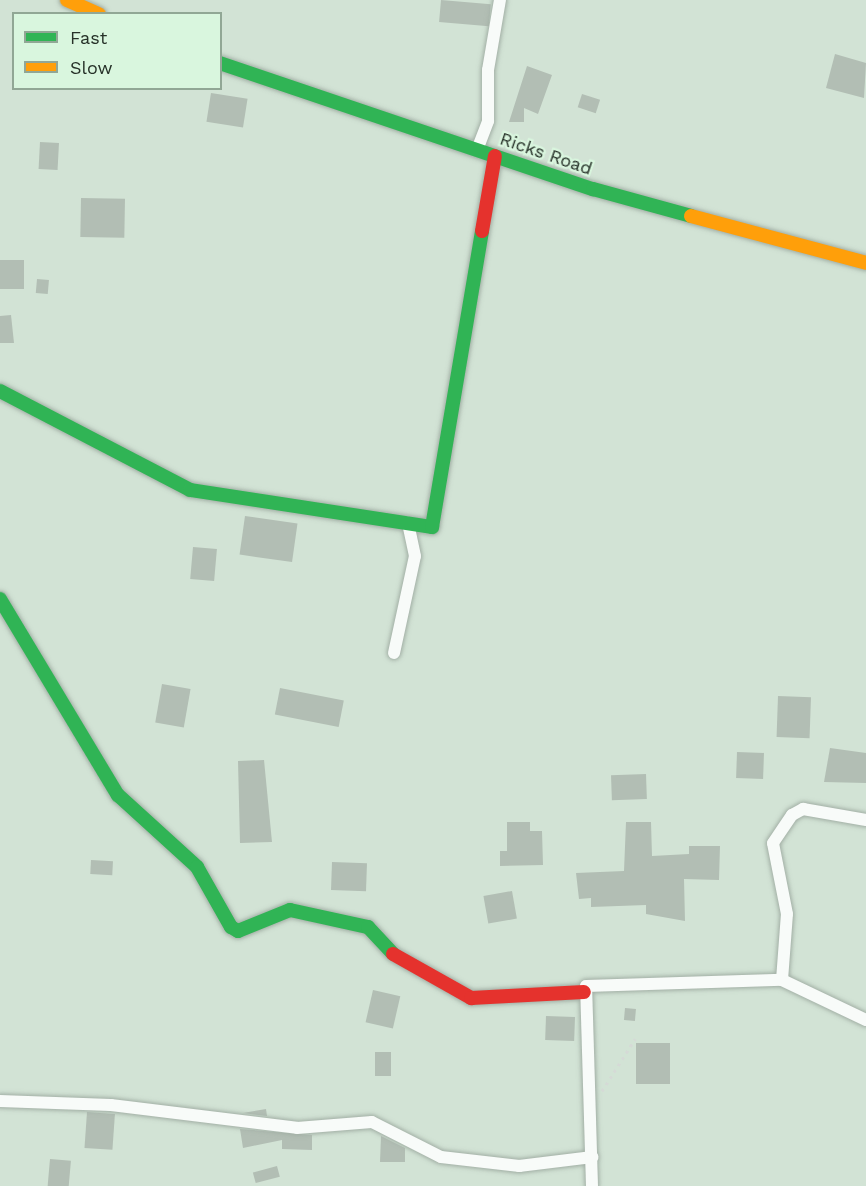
<!DOCTYPE html>
<style>
body{margin:0}
#map{position:relative;width:866px;height:1186px;overflow:hidden;background:#d2e3d5;font-family:"Work Sans",sans-serif}
div>[style]{position:absolute}
[style*='--x']{left:calc(var(--x)*1px);top:calc(var(--y)*1px);width:calc(var(--w)*1px);rotate:calc(var(--a)*1deg)}
.building>*{inset:0;background:#b2beb4;transform-origin:0 0}
.path>*{height:3px;margin-top:-1.5px;transform-origin:0;background:repeating-linear-gradient(90deg,#d5dad6 0 3px,transparent 0 7.5px)}
.roads{filter:drop-shadow(0 0 2px #a2afa5) drop-shadow(0 0 2px #a2afa5)}
.street>*{height:12px;margin:-6px;padding:0 6px;transform-origin:6px;border-radius:6px;background:#f8fbf9}
.fast>*{height:14px;margin:-7px;padding:0 7px;transform-origin:7px;border-radius:7px;background:#30b455}
.slow>*{height:14px;margin:-7px;padding:0 7px;transform-origin:7px;border-radius:7px;background:#ff9f0a}
.jam>*{height:14px;margin:-7px;padding:0 7px;transform-origin:7px;border-radius:7px;background:#e5322d}
span{translate:-50% -50%;white-space:nowrap;text-align:center;line-height:1.15;-webkit-text-stroke:4.5px #d9f6de;paint-order:stroke}
.street-label{font-size:18px;color:#263128}
.legend{position:absolute;left:12px;top:12px;width:210px;height:78px;box-sizing:border-box;background:#d9f6de;border:2px solid #91a795;margin:0;padding:8px 10px;list-style:none;font-size:18px;color:#263128}
.legend li{display:flex;align-items:center;gap:12px;height:30px}
.legend b{width:30px;border:2px solid #91a795}
</style>
<div id="map">
<div class="building">
<i style="left:441px;top:0;width:50px;height:22px;rotate:5deg"></i>
<i style="clip-path:polygon(835px 54px,866px 63px,864px 98px,826px 88px)"></i>
<i style="clip-path:polygon(527px 66px,552px 75px,538px 114px,524px 108px,524px 122px,509px 122px)"></i>
<i style="left:211px;top:93px;width:37px;height:29px;rotate:9deg"></i>
<i style="left:582px;top:94px;width:19px;height:14px;rotate:18deg"></i>
<i style="left:40px;top:142px;width:19px;height:27px;rotate:3deg"></i>
<i style="left:81px;top:198px;width:44px;height:39px;rotate:1deg"></i>
<i style="left:0;top:260px;width:24px;height:29px"></i>
<i style="left:37px;top:279px;width:12px;height:14px;rotate:5deg"></i>
<i style="clip-path:polygon(11px 315px,14px 343px,0 343px,0 316px)"></i>
<i style="left:245px;top:516px;width:53px;height:39px;rotate:8deg"></i>
<i style="left:193px;top:547px;width:24px;height:32px;rotate:5deg"></i>
<i style="left:162px;top:684px;width:29px;height:39px;rotate:10deg"></i>
<i style="left:280px;top:688px;width:65px;height:27px;rotate:11deg"></i>
<i style="left:778px;top:696px;width:33px;height:41px;rotate:2deg"></i>
<i style="clip-path:polygon(830px 748px,866px 753px,866px 783px,824px 782px)"></i>
<i style="left:737px;top:752px;width:27px;height:26px;rotate:2deg"></i>
<i style="clip-path:polygon(264px 760px,272px 842px,240px 843px,238px 761px)"></i>
<i style="left:646px;top:774px;width:25px;height:35px;rotate:88deg"></i>
<i style="clip-path:polygon(507px 822px,530px 822px,530px 831px,542px 831px,543px 865px,500px 866px,500px 851px,507px 851px)"></i>
<i style="clip-path:polygon(626px 822px,651px 822px,652px 856px,689px 854px,689px 846px,720px 846px,719px 880px,684px 879px,685px 921px,646px 914px,646px 905px,591px 907px,591px 898px,579px 899px,576px 873px,624px 871px)"></i>
<i style="left:91px;top:860px;width:22px;height:14px;rotate:3deg"></i>
<i style="left:332px;top:862px;width:35px;height:28px;rotate:2deg"></i>
<i style="left:512px;top:891px;width:28px;height:29px;rotate:80deg"></i>
<i style="left:373px;top:990px;width:28px;height:33px;rotate:13deg"></i>
<i style="left:625px;top:1008px;width:11px;height:12px;rotate:5deg"></i>
<i style="left:546px;top:1016px;width:29px;height:24px;rotate:2deg"></i>
<i style="left:636px;top:1043px;width:34px;height:41px"></i>
<i style="left:375px;top:1052px;width:16px;height:24px"></i>
<i style="clip-path:polygon(266px 1109px,267px 1116px,243px 1113px)"></i>
<i style="left:87px;top:1112px;width:28px;height:36px;rotate:4deg"></i>
<i style="clip-path:polygon(240px 1129px,312px 1135px,312px 1150px,282px 1149px,282px 1140px,243px 1148px)"></i>
<i style="clip-path:polygon(381px 1136px,405px 1148px,405px 1162px,380px 1162px)"></i>
<i style="left:50px;top:1159px;width:21px;height:27px;rotate:5deg"></i>
<i style="left:277px;top:1166px;width:11px;height:25px;rotate:75deg"></i>
</div>
<div class="path">
<i style="--x:602;--y:1091;--w:62;--a:-57.6"></i>
</div>
<div class="roads">
<div class="street">
<i style="--x:477;--y:150;--w:31;--a:-69"></i>
<i style="--x:488;--y:121;--w:51;--a:-90"></i>
<i style="--x:488;--y:70;--w:71;--a:-80.3"></i>
<i style="--x:394;--y:653;--w:99;--a:-77.8"></i>
<i style="--x:415;--y:556;--w:34;--a:-102"></i>
<i style="--x:782;--y:980;--w:66;--a:-85.7"></i>
<i style="--x:787;--y:914;--w:72;--a:-101.2"></i>
<i style="--x:773;--y:843;--w:34;--a:-56"></i>
<i style="--x:792;--y:815;--w:13;--a:-29"></i>
<i style="--x:803;--y:809;--w:64;--a:9.9"></i>
<i style="--x:0;--y:1101;--w:111;--a:2.1"></i>
<i style="--x:111;--y:1105;--w:187;--a:7"></i>
<i style="--x:297;--y:1128;--w:75;--a:-4.6"></i>
<i style="--x:372;--y:1122;--w:77;--a:26.9"></i>
<i style="--x:441;--y:1157;--w:79;--a:6.6"></i>
<i style="--x:519;--y:1166;--w:74;--a:-7"></i>
<i style="--x:592;--y:1186;--w:200;--a:-91.7"></i>
<i style="--x:586;--y:986;--w:196;--a:-1.8"></i>
<i style="--x:782;--y:980;--w:93;--a:25.5"></i>
</div>
<div class="fast">
<i style="--x:220;--y:63;--w:394;--a:18.7"></i>
<i style="--x:593;--y:189;--w:102;--a:15.4"></i>
<i style="--x:0;--y:391;--w:214;--a:27.5"></i>
<i style="--x:190;--y:490;--w:245;--a:8.7"></i>
<i style="--x:432;--y:527;--w:300;--a:-80.4"></i>
<i style="--x:0;--y:599;--w:229;--a:59"></i>
<i style="--x:118;--y:795;--w:107;--a:42.3"></i>
<i style="--x:197;--y:867;--w:69;--a:60.5"></i>
<i style="--x:231;--y:927;--w:8;--a:30"></i>
<i style="--x:238;--y:931;--w:56;--a:-22"></i>
<i style="--x:290;--y:910;--w:80;--a:12.3"></i>
<i style="--x:368;--y:927;--w:37;--a:47"></i>
</div>
<div class="slow">
<i style="--x:67;--y:0;--w:35;--a:24"></i>
<i style="--x:691;--y:216;--w:181;--a:15"></i>
</div>
<div class="jam">
<i style="--x:482;--y:231;--w:76;--a:-80.2"></i>
<i style="--x:393;--y:954;--w:90;--a:29.4"></i>
<i style="--x:471;--y:998;--w:113;--a:-3"></i>
</div>
</div>
<div class="street-label">
<span style="left:546px;top:154px;rotate:19deg">Ricks Road</span>
</div>
<ul class="legend">
<li><b style="height:8px;background:#30b455"></b>Fast</li>
<li><b style="height:8px;background:#ff9f0a"></b>Slow</li>
</ul>
</div>
